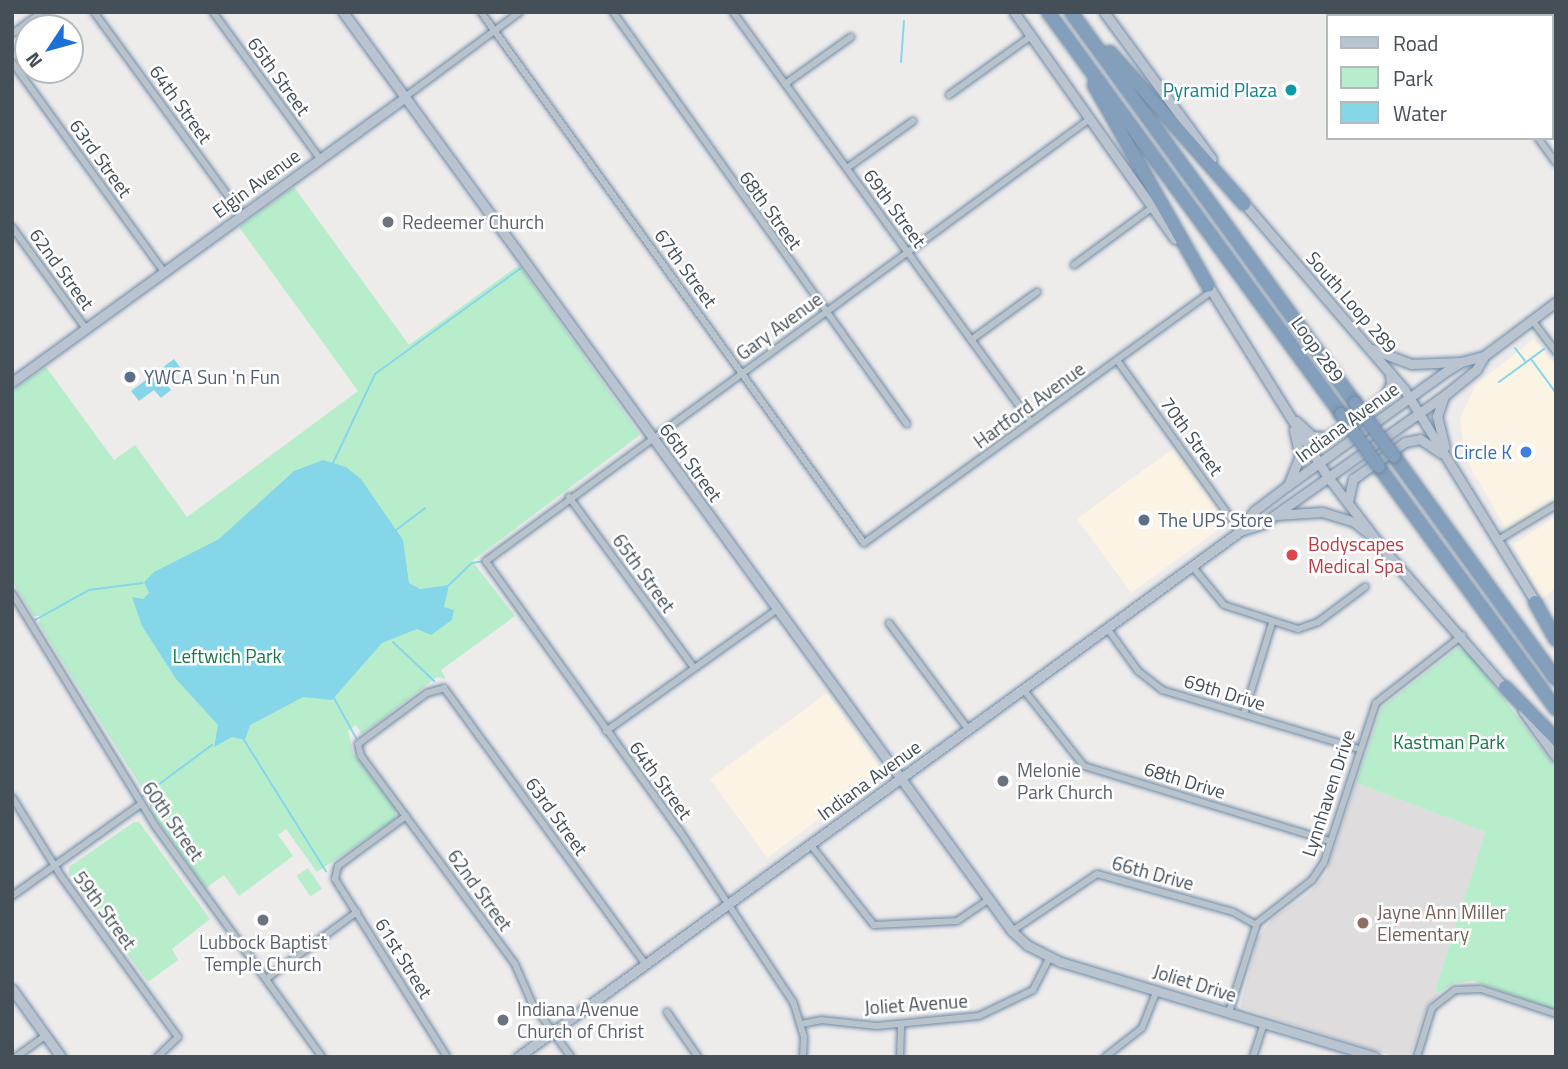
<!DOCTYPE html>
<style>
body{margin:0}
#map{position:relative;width:1568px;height:1069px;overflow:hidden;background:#eeebeb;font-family:"Titillium Web",sans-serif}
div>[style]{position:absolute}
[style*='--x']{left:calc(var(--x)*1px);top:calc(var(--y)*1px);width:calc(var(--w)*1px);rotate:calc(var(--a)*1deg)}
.commercial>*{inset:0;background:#fbf3e3;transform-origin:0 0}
.education>*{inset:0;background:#dfdcdd}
.green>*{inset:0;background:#b8edcc;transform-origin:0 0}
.water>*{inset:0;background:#86d6ea}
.stream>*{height:2px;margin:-1px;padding:0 1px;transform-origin:1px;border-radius:1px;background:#86d6ea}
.roads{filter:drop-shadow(0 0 2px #6e8aa6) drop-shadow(0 0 2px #6e8aa6)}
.street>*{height:6px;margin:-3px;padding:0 3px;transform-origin:3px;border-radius:3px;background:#b9c3cb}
.secondary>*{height:9px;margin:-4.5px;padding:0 4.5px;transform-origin:4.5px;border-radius:4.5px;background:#b9c4d0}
.highway>*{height:12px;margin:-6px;padding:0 6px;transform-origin:6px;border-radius:6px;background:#839fbb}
.bridges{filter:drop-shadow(0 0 2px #6e8aa6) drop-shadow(0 0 2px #6e8aa6)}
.highway-bridge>*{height:12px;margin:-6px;padding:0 6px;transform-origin:6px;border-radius:6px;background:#839fbb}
.dots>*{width:19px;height:19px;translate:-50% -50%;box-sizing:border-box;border:4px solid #fff;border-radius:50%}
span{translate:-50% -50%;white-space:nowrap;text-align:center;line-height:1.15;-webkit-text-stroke:5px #fff;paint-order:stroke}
.street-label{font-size:19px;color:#444f58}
.culture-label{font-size:19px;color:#0d838f}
.right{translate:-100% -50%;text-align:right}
.worship-label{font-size:19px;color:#5b616d}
.left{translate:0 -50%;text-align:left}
.service-label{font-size:19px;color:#4e5e75}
.shop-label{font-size:19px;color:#366cbe}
.health-label{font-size:19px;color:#be3a42}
.park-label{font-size:19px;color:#177746}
.education-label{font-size:19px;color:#785e54}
.frame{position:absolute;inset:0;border:14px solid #444f58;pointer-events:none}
.legend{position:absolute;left:1326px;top:14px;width:228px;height:126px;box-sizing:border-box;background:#fff;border:2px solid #b4b9bc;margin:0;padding:9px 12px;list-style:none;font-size:21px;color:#444f58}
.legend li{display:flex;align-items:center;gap:14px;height:35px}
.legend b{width:35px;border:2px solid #b4b9bc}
.north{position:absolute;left:14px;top:14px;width:70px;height:70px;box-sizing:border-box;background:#fff;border:2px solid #b4b9bc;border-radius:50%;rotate:234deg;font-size:19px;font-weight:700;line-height:28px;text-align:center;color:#444f58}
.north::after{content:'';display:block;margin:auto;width:24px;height:32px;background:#1b70d8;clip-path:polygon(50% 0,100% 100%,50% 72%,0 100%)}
</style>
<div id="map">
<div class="commercial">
<i style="clip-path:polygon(1534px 339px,1556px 366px,1556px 499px,1507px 530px,1466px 460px,1460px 419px,1476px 384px)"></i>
<i style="left:1174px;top:448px;width:92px;height:120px;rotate:54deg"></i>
<i style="clip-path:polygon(1556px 516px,1556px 587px,1542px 599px,1513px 545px)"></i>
<i style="clip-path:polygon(827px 693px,878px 765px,878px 775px,767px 858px,710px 779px)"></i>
</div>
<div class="education">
<i style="clip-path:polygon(1356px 783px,1485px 832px,1435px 990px,1438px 994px,1426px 1008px,1410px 1057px,1395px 1057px,1240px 1007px,1258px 938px,1272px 919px,1309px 893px,1326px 874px)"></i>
</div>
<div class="green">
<i style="clip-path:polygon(294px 187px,409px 345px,519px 265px,640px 435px,472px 561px,515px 616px,441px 670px,446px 679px,437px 677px,362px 734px,356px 725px,348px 731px,353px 753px,396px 810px,395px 819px,317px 872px,286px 829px,278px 835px,293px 856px,239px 896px,224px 875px,206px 888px,152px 813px,147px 796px,39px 624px,40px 616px,34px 616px,12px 581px,12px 391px,46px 367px,114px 460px,135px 445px,187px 517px,358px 391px,239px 227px)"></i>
<i style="clip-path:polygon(1458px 648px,1467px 650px,1556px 768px,1556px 1010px,1474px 981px,1454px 983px,1438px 993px,1435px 990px,1485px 832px,1356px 783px,1382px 707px)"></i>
<i style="clip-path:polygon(134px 822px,139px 822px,210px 919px,172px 949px,178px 960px,148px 982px,69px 874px,69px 867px)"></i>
<i style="left:308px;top:868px;width:25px;height:14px;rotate:56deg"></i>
</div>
<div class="water">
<i style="clip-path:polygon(174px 359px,182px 370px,166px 382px,171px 390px,161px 398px,154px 390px,139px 401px,131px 391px)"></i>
<i style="clip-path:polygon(323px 460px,346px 467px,361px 479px,403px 540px,409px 583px,420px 589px,449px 585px,444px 607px,454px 610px,452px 620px,431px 635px,417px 629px,382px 643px,332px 700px,303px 697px,250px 725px,245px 740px,232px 737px,214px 747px,218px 725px,176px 679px,142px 626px,132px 597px,143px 599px,149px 593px,144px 582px,154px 572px,219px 539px,294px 471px)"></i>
</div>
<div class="stream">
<i style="--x:901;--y:62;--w:41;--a:-85.8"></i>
<i style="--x:1515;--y:348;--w:16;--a:52"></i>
<i style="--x:1531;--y:359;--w:42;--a:53.7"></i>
<i style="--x:1499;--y:382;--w:56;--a:-36.3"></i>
<i style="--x:333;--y:463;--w:98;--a:-64.7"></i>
<i style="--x:375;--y:374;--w:180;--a:-36"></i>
<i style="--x:396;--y:530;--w:36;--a:-37"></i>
<i style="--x:449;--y:585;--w:32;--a:-44"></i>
<i style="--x:472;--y:563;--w:13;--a:-9"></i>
<i style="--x:35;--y:620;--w:62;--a:-29.1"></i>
<i style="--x:89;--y:590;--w:54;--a:-7.4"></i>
<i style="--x:393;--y:642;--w:57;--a:43.6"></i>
<i style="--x:334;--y:698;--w:46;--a:61.2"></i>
<i style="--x:244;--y:740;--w:155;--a:58"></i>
<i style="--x:143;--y:796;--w:86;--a:-36.5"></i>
</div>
<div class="roads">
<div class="street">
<i style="--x:94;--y:12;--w:251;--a:53.9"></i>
<i style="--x:213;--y:12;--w:182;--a:53.9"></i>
<i style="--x:481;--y:12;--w:655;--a:54.2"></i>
<i style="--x:864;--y:543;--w:430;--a:-35.9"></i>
<i style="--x:613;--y:12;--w:506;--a:54.49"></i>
<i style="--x:733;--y:12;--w:507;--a:53.99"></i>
<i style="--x:1445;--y:12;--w:4;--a:63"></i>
<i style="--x:12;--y:34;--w:37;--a:-36"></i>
<i style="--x:1552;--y:42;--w:5;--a:-37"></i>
<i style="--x:12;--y:62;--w:259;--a:54.1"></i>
<i style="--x:785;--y:84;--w:81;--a:-35.5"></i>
<i style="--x:949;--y:95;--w:101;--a:-35.7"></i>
<i style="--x:405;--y:97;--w:143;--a:-36.5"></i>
<i style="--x:1538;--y:138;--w:31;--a:54"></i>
<i style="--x:847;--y:168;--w:81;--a:-35.5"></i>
<i style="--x:12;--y:227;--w:126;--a:54"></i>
<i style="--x:1074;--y:265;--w:98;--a:-36.3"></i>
<i style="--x:1532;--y:320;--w:40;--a:53"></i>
<i style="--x:971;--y:340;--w:82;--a:-36"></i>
<i style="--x:1117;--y:360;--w:211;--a:54.3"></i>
<i style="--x:569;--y:497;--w:212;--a:53.8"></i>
<i style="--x:1498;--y:540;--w:68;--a:-31.1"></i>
<i style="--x:1192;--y:566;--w:50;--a:50.6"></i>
<i style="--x:1224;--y:605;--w:78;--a:18"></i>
<i style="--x:1298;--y:629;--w:21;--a:-19"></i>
<i style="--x:1318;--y:622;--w:59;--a:-36.7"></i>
<i style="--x:12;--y:593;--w:275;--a:58.4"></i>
<i style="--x:156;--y:827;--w:284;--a:54.2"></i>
<i style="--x:889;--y:623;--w:132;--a:53.3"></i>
<i style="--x:1107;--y:628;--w:53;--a:54.2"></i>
<i style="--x:1138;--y:671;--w:31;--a:38"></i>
<i style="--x:1162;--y:690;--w:206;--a:16.7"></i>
<i style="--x:1023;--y:689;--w:98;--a:51.6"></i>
<i style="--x:1084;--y:766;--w:257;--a:17"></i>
<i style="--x:1244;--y:714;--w:95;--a:-72.9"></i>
<i style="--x:606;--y:731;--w:209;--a:-35.4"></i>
<i style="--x:12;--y:797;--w:93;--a:58.2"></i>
<i style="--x:61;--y:876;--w:199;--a:54"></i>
<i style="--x:178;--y:1037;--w:29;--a:136"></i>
<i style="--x:406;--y:816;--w:84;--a:143.7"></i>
<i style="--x:338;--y:866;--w:13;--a:103"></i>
<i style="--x:335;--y:879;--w:210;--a:57.8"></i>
<i style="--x:810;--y:844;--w:103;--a:51.7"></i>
<i style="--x:874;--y:925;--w:83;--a:-2.8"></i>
<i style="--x:957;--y:921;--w:37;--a:-34"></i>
<i style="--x:12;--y:896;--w:158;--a:-35.5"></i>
<i style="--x:1012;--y:931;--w:102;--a:-33.8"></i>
<i style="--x:1097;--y:874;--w:141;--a:15.6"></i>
<i style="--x:1233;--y:912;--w:26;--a:29"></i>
<i style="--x:266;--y:979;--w:113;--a:-36.4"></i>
<i style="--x:667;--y:1012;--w:55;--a:55.4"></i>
<i style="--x:1229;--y:1012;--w:93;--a:-72.5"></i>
<i style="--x:1257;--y:923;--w:70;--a:-38"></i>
<i style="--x:1312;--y:880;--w:22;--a:-56"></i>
<i style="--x:1324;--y:862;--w:167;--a:-71.9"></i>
<i style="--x:1376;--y:703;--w:110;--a:-38"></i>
<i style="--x:801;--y:1024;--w:20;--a:-11"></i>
<i style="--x:821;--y:1020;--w:56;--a:6.1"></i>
<i style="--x:877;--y:1026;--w:102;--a:-5.6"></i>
<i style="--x:979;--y:1016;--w:60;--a:-25.7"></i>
<i style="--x:1033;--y:990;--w:37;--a:-63"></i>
<i style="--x:16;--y:1057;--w:37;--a:-36"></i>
<i style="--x:571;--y:1057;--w:67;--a:-125.8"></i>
<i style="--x:532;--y:1003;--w:43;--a:-113.6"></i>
<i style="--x:515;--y:964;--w:259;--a:-126.5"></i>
<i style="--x:361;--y:756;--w:12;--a:-104"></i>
<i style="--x:358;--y:744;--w:86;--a:-36.5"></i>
<i style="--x:427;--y:693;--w:18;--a:-16"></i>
<i style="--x:444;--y:688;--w:341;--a:53.9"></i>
<i style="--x:803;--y:1057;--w:20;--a:-87"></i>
<i style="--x:804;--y:1037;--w:37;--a:-107"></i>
<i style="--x:793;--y:1002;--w:206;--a:-123.5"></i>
<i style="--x:679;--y:830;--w:331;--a:-125.7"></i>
<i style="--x:486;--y:561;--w:750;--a:-36.21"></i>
<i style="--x:900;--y:1057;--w:33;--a:-88"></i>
<i style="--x:1105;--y:1057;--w:47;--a:-38.1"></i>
<i style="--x:1142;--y:1028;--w:41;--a:-68.5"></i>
<i style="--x:1253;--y:1057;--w:36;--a:-72"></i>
<i style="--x:1417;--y:1057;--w:51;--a:-73"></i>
<i style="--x:1432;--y:1008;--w:29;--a:-38"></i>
<i style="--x:1455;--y:990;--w:26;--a:-2"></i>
<i style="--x:1481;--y:989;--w:79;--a:18.4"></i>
</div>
<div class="secondary">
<i style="--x:343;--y:12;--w:1137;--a:53.95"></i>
<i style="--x:1012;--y:931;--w:21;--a:43"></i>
<i style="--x:1027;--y:945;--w:38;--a:27"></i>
<i style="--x:1061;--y:962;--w:328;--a:16.8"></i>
<i style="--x:1014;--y:12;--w:278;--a:54.7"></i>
<i style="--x:1104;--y:12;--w:182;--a:53.7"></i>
<i style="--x:1243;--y:202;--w:247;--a:49.3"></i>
<i style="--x:1404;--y:389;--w:253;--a:58.3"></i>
<i style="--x:1206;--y:282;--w:230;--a:58"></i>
<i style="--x:1328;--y:477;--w:91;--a:52.6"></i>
<i style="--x:1383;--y:549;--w:190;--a:48.8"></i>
<i style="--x:1372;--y:349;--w:42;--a:21"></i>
<i style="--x:1411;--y:364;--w:49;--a:-2.3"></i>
<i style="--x:12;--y:382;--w:485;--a:-35.9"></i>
<i style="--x:1444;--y:396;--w:21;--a:109"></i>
<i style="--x:1437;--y:416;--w:32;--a:76"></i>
<i style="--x:1296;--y:421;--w:22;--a:43"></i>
<i style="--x:1312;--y:436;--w:16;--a:4"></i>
<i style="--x:1328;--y:437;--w:67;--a:-35.3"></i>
<i style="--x:1383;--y:398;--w:16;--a:-60"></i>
<i style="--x:1391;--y:384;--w:11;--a:-95"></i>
<i style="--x:1289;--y:483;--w:29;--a:-68"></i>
<i style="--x:1300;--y:456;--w:27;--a:-103"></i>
<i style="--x:1348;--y:502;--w:24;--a:-78"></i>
<i style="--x:1353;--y:479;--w:64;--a:-35.4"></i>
<i style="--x:1405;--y:442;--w:15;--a:-11"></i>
<i style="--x:1420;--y:439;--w:25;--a:34"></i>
<i style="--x:1276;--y:515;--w:46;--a:-3.7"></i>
<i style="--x:1322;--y:512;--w:34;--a:17"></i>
<i style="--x:1354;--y:522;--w:18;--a:38"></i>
<i style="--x:1240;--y:531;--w:24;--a:-55"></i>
<i style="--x:1254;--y:511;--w:41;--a:-37.1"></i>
<i style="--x:1287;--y:486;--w:195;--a:-35.8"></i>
<i style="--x:1445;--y:372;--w:19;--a:-32"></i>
<i style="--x:1461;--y:362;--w:24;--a:-15"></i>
<i style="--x:1484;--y:356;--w:90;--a:-36.9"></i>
<i style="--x:1523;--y:711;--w:57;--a:54.3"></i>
<i style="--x:12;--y:989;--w:84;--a:54.2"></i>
<i style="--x:518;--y:1057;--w:893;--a:-36.07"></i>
<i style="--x:1240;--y:531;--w:23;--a:-18"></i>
<i style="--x:1262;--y:524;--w:224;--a:-35.2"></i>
<i style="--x:1445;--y:395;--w:40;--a:-39"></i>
<i style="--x:1476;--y:370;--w:16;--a:-60"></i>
</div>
<div class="highway">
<i style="--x:1048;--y:12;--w:497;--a:53.9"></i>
<i style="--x:1071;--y:12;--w:483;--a:54"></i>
<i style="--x:1110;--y:52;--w:203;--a:48.6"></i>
<i style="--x:1094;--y:85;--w:231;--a:60.4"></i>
<i style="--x:1394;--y:456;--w:276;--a:54"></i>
<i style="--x:1379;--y:467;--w:300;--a:53.8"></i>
<i style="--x:1535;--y:602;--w:43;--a:61.1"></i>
<i style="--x:1505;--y:687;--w:73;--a:45.6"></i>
</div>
</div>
<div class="bridges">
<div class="highway-bridge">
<i style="--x:1355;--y:403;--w:66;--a:53.7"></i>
<i style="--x:1341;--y:414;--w:65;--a:54.4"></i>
</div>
</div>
<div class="dots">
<i style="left:1291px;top:90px;background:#0f9aa8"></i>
<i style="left:388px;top:222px;background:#6b7280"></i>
<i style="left:130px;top:377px;background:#5c6f8a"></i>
<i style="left:1526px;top:452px;background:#3f7fe0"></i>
<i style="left:1144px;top:520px;background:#5c6f8a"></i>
<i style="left:1292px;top:555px;background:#e0444e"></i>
<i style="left:1003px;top:781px;background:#6b7280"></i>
<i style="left:263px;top:920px;background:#6b7280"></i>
<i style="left:1363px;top:923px;background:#8d6e63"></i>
<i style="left:503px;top:1020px;background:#6b7280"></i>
</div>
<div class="street-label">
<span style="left:279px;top:76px;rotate:54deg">65th Street</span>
<span style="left:181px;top:104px;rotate:54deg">64th Street</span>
<span style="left:101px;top:158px;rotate:54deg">63rd Street</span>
<span style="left:256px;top:183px;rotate:-36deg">Elgin Avenue</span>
<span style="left:895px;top:208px;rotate:54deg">69th Street</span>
<span style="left:771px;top:210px;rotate:54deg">68th Street</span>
<span style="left:686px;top:268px;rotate:54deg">67th Street</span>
<span style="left:62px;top:269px;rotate:54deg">62nd Street</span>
<span style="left:1352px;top:302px;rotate:49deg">South Loop 289</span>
<span style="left:779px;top:326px;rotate:-36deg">Gary Avenue</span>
<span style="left:1318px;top:349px;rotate:54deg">Loop 289</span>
<span style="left:1029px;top:405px;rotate:-36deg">Hartford Avenue</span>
<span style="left:1347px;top:422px;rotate:-36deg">Indiana Avenue</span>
<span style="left:1192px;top:436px;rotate:54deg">70th Street</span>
<span style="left:691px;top:462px;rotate:54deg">66th Street</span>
<span style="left:644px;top:573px;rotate:54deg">65th Street</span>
<span style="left:1225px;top:692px;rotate:17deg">69th Drive</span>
<span style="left:661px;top:780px;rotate:54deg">64th Street</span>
<span style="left:869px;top:780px;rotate:-36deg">Indiana Avenue</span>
<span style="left:1185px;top:780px;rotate:17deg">68th Drive</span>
<span style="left:1328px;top:793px;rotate:-72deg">Lynnhaven Drive</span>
<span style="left:557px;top:816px;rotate:54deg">63rd Street</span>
<span style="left:173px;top:821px;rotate:55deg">60th Street</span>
<span style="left:1153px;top:873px;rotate:15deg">66th Drive</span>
<span style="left:480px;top:890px;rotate:54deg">62nd Street</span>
<span style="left:105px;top:910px;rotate:54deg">59th Street</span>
<span style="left:404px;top:958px;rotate:58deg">61st Street</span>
<span style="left:1195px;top:983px;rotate:17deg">Joliet Drive</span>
<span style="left:916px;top:1004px;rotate:-4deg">Joliet Avenue</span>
</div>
<div class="culture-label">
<span class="right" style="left:1277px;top:90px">Pyramid Plaza</span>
</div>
<div class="worship-label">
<span class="left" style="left:402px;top:222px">Redeemer Church</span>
<span class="left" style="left:1017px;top:781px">Melonie<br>Park Church</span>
<span style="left:263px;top:953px">Lubbock Baptist<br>Temple Church</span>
<span class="left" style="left:517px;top:1020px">Indiana Avenue<br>Church of Christ</span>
</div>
<div class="service-label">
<span class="left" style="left:144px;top:377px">YWCA Sun 'n Fun</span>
<span class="left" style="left:1158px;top:520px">The UPS Store</span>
</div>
<div class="shop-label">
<span class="right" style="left:1512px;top:452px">Circle K</span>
</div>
<div class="health-label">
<span class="left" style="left:1308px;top:555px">Bodyscapes<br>Medical Spa</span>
</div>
<div class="park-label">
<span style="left:227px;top:656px">Leftwich Park</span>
<span style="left:1449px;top:742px">Kastman Park</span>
</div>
<div class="education-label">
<span class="left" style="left:1377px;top:923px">Jayne Ann Miller<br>Elementary</span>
</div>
<div class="frame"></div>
<ul class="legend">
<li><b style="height:9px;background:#b9c4d0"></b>Road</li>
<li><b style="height:19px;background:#b8edcc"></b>Park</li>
<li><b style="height:19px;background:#86d6ea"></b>Water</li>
</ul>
<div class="north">N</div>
</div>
